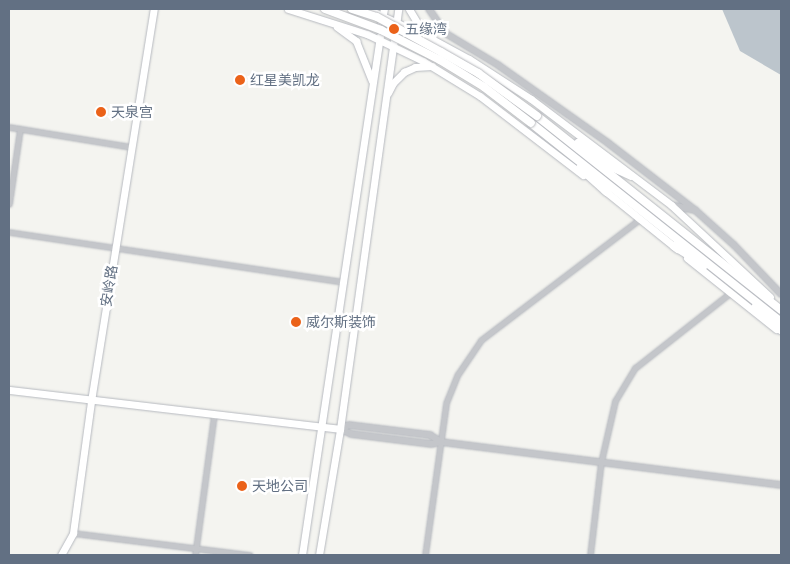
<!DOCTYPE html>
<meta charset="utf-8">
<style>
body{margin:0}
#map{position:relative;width:790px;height:564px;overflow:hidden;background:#f4f4f0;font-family:Inter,"Noto Sans SC",sans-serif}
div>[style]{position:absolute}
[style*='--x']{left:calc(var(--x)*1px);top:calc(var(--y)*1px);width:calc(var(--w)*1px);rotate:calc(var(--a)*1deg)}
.water>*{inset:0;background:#bcc5cc}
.roads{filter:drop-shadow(0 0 1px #b6b9bf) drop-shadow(0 0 1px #b6b9bf)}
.minor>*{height:5px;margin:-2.5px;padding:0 2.5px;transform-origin:2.5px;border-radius:2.5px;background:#c4c6ca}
.tertiary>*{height:6px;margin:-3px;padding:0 3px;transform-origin:3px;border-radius:3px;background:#c4c6ca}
.secondary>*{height:7px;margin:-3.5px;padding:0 3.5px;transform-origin:3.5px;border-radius:3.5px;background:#fff}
.trunk>*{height:8px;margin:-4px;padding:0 4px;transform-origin:4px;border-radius:4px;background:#fff}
.bridges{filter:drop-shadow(0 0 1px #b6b8bc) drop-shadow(0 0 1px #b6b8bc)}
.trunk-bridge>*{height:8px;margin:-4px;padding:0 4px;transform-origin:4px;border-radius:4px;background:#fff}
.dots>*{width:14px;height:14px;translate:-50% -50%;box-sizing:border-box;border:2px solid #fff;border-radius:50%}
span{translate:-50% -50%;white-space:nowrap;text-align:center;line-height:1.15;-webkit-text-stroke:5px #fff;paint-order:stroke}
.poi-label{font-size:14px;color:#627083}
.left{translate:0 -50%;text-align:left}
.street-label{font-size:14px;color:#627083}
.frame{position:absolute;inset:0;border:10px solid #627083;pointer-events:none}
</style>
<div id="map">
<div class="water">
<i style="clip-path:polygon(722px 9px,781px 9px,781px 75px,740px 51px)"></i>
</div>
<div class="roads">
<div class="minor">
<i style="--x:9;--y:127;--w:124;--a:9.3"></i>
<i style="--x:9;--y:204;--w:76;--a:-81.7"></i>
<i style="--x:9;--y:232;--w:338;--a:8.5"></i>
<i style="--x:73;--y:533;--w:178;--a:7.1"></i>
<i style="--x:195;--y:555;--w:141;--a:-82.3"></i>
<i style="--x:425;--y:555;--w:153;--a:-82.1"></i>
<i style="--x:446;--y:403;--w:31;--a:-68"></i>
<i style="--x:458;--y:374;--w:41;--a:-55.9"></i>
<i style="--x:481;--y:340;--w:200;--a:-37.3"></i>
<i style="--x:590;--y:555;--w:94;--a:-83.3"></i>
<i style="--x:601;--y:462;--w:63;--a:-77.1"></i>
<i style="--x:615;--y:401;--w:39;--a:-59"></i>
<i style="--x:635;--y:368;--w:121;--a:-38.3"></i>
</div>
<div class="tertiary">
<i style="--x:429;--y:9;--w:29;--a:56"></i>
<i style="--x:445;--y:33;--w:62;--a:31.1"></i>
<i style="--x:498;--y:65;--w:135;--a:35.3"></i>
<i style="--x:608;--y:143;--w:110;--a:37.6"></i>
<i style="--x:671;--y:205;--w:25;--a:12"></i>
<i style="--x:695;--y:210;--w:52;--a:41.9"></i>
<i style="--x:734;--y:245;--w:68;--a:46.2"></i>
<i style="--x:340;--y:429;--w:12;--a:24"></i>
<i style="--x:351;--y:434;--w:81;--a:7.1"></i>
<i style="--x:431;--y:444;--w:10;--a:-11"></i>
<i style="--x:441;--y:442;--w:343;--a:7.2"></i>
<i style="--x:340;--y:429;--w:10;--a:-24"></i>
<i style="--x:349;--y:425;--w:82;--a:7"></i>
<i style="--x:430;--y:435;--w:13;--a:32"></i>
</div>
<div class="secondary">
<i style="--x:288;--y:9;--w:83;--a:17.6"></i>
<i style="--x:367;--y:34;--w:62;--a:25.7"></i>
<i style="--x:423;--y:61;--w:67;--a:31.6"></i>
<i style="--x:480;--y:96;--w:130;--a:37.5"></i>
<i style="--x:367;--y:9;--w:72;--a:24.8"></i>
<i style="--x:432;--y:39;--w:42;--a:28.4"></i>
<i style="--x:469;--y:59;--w:74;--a:32.8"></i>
<i style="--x:531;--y:99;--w:176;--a:37.1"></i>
<i style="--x:671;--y:205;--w:135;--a:42.9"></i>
<i style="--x:409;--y:9;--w:17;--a:59"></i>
<i style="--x:418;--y:24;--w:15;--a:48"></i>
<i style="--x:381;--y:23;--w:14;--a:-78"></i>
<i style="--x:337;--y:27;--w:24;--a:36"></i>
<i style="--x:356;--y:41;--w:43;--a:68.2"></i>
<i style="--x:388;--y:93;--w:11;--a:-63"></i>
<i style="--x:393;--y:83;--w:16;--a:-45"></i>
<i style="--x:404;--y:72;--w:12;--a:-24"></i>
<i style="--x:415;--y:67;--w:17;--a:-3"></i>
<i style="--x:604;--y:190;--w:94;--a:38.9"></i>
<i style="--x:687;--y:258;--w:114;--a:38.6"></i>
<i style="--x:9;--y:390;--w:333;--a:6.7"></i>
<i style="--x:61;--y:555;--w:25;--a:-61"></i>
<i style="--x:73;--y:533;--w:133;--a:-82.2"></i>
<i style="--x:91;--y:401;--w:397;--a:-80.9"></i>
<i style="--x:302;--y:555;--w:525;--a:-81.45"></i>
<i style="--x:319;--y:555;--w:128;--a:-80.5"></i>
<i style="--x:340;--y:429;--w:424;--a:-82.1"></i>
</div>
<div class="trunk">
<i style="--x:537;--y:116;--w:312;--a:38.5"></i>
<i style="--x:531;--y:123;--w:320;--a:38.5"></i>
<i style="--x:578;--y:143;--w:42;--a:35.2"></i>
<i style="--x:612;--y:167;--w:21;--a:25"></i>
<i style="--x:580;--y:168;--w:36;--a:42"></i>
<i style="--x:674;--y:246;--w:36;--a:32"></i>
<i style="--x:756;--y:306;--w:35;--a:44"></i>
</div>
</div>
<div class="bridges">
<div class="trunk-bridge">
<i style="--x:325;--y:9;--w:60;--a:20.6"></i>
<i style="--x:381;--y:30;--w:66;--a:27"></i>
<i style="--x:440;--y:60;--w:52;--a:31.5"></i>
<i style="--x:484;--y:87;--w:59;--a:37.5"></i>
<i style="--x:352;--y:9;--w:26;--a:18"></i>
<i style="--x:377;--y:17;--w:73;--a:28.7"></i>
<i style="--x:441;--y:52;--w:43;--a:29.6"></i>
<i style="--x:478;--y:73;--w:73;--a:36.1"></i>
</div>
</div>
<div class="dots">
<i style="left:394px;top:29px;background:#eb6219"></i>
<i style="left:240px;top:80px;background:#eb6219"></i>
<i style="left:101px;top:112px;background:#eb6219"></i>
<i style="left:296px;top:322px;background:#eb6219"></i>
<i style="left:242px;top:486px;background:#eb6219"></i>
</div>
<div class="poi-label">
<span class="left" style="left:405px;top:29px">五缘湾</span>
<span class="left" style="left:250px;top:80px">红星美凯龙</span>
<span class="left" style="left:111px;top:112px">天泉宫</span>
<span class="left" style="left:306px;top:322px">威尔斯装饰</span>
<span class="left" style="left:252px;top:486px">天地公司</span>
</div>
<div class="street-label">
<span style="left:109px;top:286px;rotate:-81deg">安岭路</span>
</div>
<div class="frame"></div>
</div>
